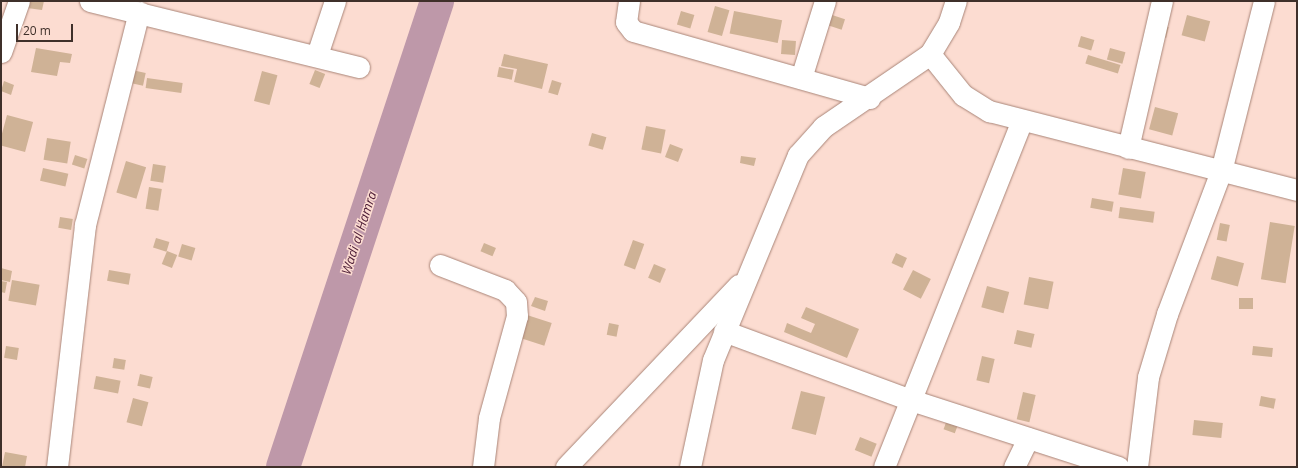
<!DOCTYPE html>
<style>
body{margin:0}
#map{position:relative;width:1298px;height:468px;overflow:hidden;background:#fcdcd1;font-family:"Open Sans",sans-serif}
div>[style]{position:absolute}
[style*='--x']{left:calc(var(--x)*1px);top:calc(var(--y)*1px);width:calc(var(--w)*1px);rotate:calc(var(--a)*1deg)}
.river>*{height:34px;margin:-17px;padding:0 17px;transform-origin:17px;border-radius:17px;background:#be98a9}
.building>*{inset:0;background:#cfb296;transform-origin:0 0}
.roads{filter:drop-shadow(0 0 1px #a98578) drop-shadow(0 0 1px #a98578)}
.minor>*{height:21px;margin:-10.5px;padding:0 10.5px;transform-origin:10.5px;border-radius:10.5px;background:#fff}
span{translate:-50% -50%;white-space:nowrap;text-align:center;line-height:1.15;-webkit-text-stroke:3px #fcdcd1;paint-order:stroke}
.water-label{font-size:13px;color:#4a1a34;font-style:italic}
.frame{position:absolute;inset:0;border:2px solid #3f302a;pointer-events:none}
.scale{position:absolute;left:16px;top:24px;width:57px;height:18px;box-sizing:border-box;border:2px solid #3f302a;border-top:0;padding-left:5px;font-size:12px;line-height:14px;white-space:nowrap;color:#3f302a;-webkit-text-stroke:3px #fcdcd1;paint-order:stroke}
</style>
<div id="map">
<div class="river">
<i style="--x:283;--y:467;--w:491;--a:-71.7"></i>
</div>
<div class="building">
<i style="clip-path:polygon(28px 1px,44px 1px,42px 10px,27px 8px)"></i>
<i style="left:715px;top:6px;width:15px;height:27px;rotate:16deg"></i>
<i style="left:681px;top:11px;width:14px;height:14px;rotate:17deg"></i>
<i style="left:734px;top:11px;width:49px;height:23px;rotate:11deg"></i>
<i style="left:826px;top:13px;width:20px;height:11px;rotate:18deg"></i>
<i style="left:1187px;top:15px;width:24px;height:21px;rotate:15deg"></i>
<i style="left:1156px;top:24px;width:13px;height:11px;rotate:13deg"></i>
<i style="left:1081px;top:36px;width:14px;height:11px;rotate:17deg"></i>
<i style="left:782px;top:40px;width:14px;height:14px;rotate:4deg"></i>
<i style="clip-path:polygon(36px 48px,72px 54px,70px 63px,60px 62px,57px 76px,31px 72px)"></i>
<i style="left:1110px;top:48px;width:16px;height:12px;rotate:15deg"></i>
<i style="clip-path:polygon(504px 54px,548px 64px,542px 89px,514px 82px,517px 69px,501px 66px)"></i>
<i style="left:1088px;top:55px;width:34px;height:9px;rotate:17deg"></i>
<i style="left:499px;top:67px;width:15px;height:10px;rotate:11deg"></i>
<i style="left:132px;top:70px;width:14px;height:13px;rotate:12deg"></i>
<i style="left:315px;top:70px;width:11px;height:15px;rotate:22deg"></i>
<i style="left:262px;top:71px;width:16px;height:31px;rotate:15deg"></i>
<i style="left:147px;top:78px;width:36px;height:10px;rotate:8deg"></i>
<i style="left:552px;top:80px;width:10px;height:13px;rotate:17deg"></i>
<i style="clip-path:polygon(4px 81px,14px 85px,11px 95px,1px 91px)"></i>
<i style="left:1155px;top:107px;width:24px;height:23px;rotate:15deg"></i>
<i style="left:7px;top:115px;width:27px;height:31px;rotate:15deg"></i>
<i style="left:646px;top:126px;width:20px;height:24px;rotate:11deg"></i>
<i style="left:592px;top:133px;width:15px;height:13px;rotate:16deg"></i>
<i style="left:47px;top:138px;width:24px;height:22px;rotate:9deg"></i>
<i style="left:670px;top:144px;width:14px;height:14px;rotate:21deg"></i>
<i style="left:75px;top:155px;width:13px;height:10px;rotate:18deg"></i>
<i style="clip-path:polygon(741px 156px,756px 158px,754px 166px,740px 163px)"></i>
<i style="left:126px;top:161px;width:21px;height:33px;rotate:17deg"></i>
<i style="left:153px;top:164px;width:13px;height:17px;rotate:9deg"></i>
<i style="left:43px;top:168px;width:26px;height:13px;rotate:13deg"></i>
<i style="left:1123px;top:168px;width:23px;height:27px;rotate:10deg"></i>
<i style="left:149px;top:187px;width:13px;height:22px;rotate:9deg"></i>
<i style="left:1092px;top:198px;width:22px;height:10px;rotate:10deg"></i>
<i style="left:1120px;top:207px;width:35px;height:11px;rotate:8deg"></i>
<i style="left:60px;top:217px;width:13px;height:11px;rotate:9deg"></i>
<i style="left:1270px;top:222px;width:25px;height:58px;rotate:9deg"></i>
<i style="left:1220px;top:223px;width:10px;height:17px;rotate:11deg"></i>
<i style="left:156px;top:238px;width:14px;height:10px;rotate:17deg"></i>
<i style="left:633px;top:240px;width:12px;height:27px;rotate:20deg"></i>
<i style="left:484px;top:243px;width:13px;height:9px;rotate:23deg"></i>
<i style="left:182px;top:244px;width:14px;height:13px;rotate:17deg"></i>
<i style="left:167px;top:251px;width:11px;height:14px;rotate:22deg"></i>
<i style="left:896px;top:253px;width:12px;height:11px;rotate:24deg"></i>
<i style="left:1217px;top:256px;width:28px;height:24px;rotate:15deg"></i>
<i style="left:654px;top:264px;width:13px;height:15px;rotate:23deg"></i>
<i style="clip-path:polygon(1px 268px,12px 271px,10px 282px,1px 280px)"></i>
<i style="left:109px;top:270px;width:22px;height:11px;rotate:10deg"></i>
<i style="left:913px;top:270px;width:20px;height:22px;rotate:27deg"></i>
<i style="left:1029px;top:277px;width:25px;height:28px;rotate:11deg"></i>
<i style="left:12px;top:280px;width:28px;height:21px;rotate:10deg"></i>
<i style="clip-path:polygon(1px 281px,7px 282px,5px 293px,1px 292px)"></i>
<i style="left:987px;top:286px;width:23px;height:22px;rotate:15deg"></i>
<i style="clip-path:polygon(535px 297px,548px 301px,545px 311px,531px 306px)"></i>
<i style="left:1239px;top:298px;width:14px;height:11px"></i>
<i style="clip-path:polygon(806px 307px,859px 329px,847px 358px,784px 332px,787px 323px,811px 333px,815px 324px,801px 318px)"></i>
<i style="left:527px;top:315px;width:26px;height:24px;rotate:18deg"></i>
<i style="left:609px;top:323px;width:10px;height:12px;rotate:11deg"></i>
<i style="left:1017px;top:330px;width:18px;height:14px;rotate:13deg"></i>
<i style="left:6px;top:346px;width:13px;height:12px;rotate:9deg"></i>
<i style="left:1253px;top:346px;width:20px;height:9px;rotate:6deg"></i>
<i style="left:982px;top:356px;width:13px;height:25px;rotate:13deg"></i>
<i style="left:114px;top:358px;width:12px;height:10px;rotate:9deg"></i>
<i style="left:140px;top:374px;width:13px;height:12px;rotate:13deg"></i>
<i style="left:96px;top:376px;width:25px;height:13px;rotate:11deg"></i>
<i style="left:801px;top:391px;width:25px;height:39px;rotate:14deg"></i>
<i style="left:1023px;top:392px;width:13px;height:28px;rotate:13deg"></i>
<i style="left:1261px;top:396px;width:15px;height:10px;rotate:11deg"></i>
<i style="left:133px;top:398px;width:16px;height:25px;rotate:15deg"></i>
<i style="left:948px;top:417px;width:12px;height:13px;rotate:20deg"></i>
<i style="left:1194px;top:420px;width:29px;height:15px;rotate:6deg"></i>
<i style="left:860px;top:437px;width:18px;height:14px;rotate:22deg"></i>
<i style="clip-path:polygon(5px 452px,27px 456px,25px 467px,2px 467px)"></i>
</div>
<div class="roads">
<div class="minor">
<i style="--x:90;--y:1;--w:277;--a:13.8"></i>
<i style="--x:629;--y:1;--w:21;--a:98"></i>
<i style="--x:626;--y:22;--w:11;--a:52"></i>
<i style="--x:633;--y:31;--w:246;--a:15.8"></i>
<i style="--x:1;--y:52;--w:54;--a:-70.6"></i>
<i style="--x:930;--y:54;--w:53;--a:51.2"></i>
<i style="--x:963;--y:95;--w:31;--a:32"></i>
<i style="--x:989;--y:111;--w:318;--a:14.4"></i>
<i style="--x:317;--y:55;--w:57;--a:-71.6"></i>
<i style="--x:801;--y:78;--w:81;--a:-72.7"></i>
<i style="--x:1128;--y:148;--w:151;--a:-77"></i>
<i style="--x:440;--y:265;--w:70;--a:21"></i>
<i style="--x:505;--y:290;--w:16;--a:47"></i>
<i style="--x:516;--y:302;--w:14;--a:86"></i>
<i style="--x:517;--y:316;--w:106;--a:105.4"></i>
<i style="--x:489;--y:418;--w:49;--a:97"></i>
<i style="--x:724;--y:331;--w:199;--a:20.3"></i>
<i style="--x:911;--y:400;--w:218;--a:17.9"></i>
<i style="--x:57;--y:467;--w:244;--a:-83.4"></i>
<i style="--x:85;--y:225;--w:220;--a:-75.8"></i>
<i style="--x:566;--y:467;--w:251;--a:-46.5"></i>
<i style="--x:690;--y:467;--w:109;--a:-77.9"></i>
<i style="--x:713;--y:360;--w:222;--a:-67.5"></i>
<i style="--x:798;--y:155;--w:38;--a:-48"></i>
<i style="--x:823;--y:127;--w:130;--a:-34.3"></i>
<i style="--x:930;--y:54;--w:37;--a:-59"></i>
<i style="--x:949;--y:22;--w:22;--a:-72"></i>
<i style="--x:884;--y:467;--w:373;--a:-68.3"></i>
<i style="--x:1014;--y:467;--w:32;--a:-64"></i>
<i style="--x:1137;--y:467;--w:91;--a:-83"></i>
<i style="--x:1148;--y:377;--w:66;--a:-73.2"></i>
<i style="--x:1167;--y:314;--w:153;--a:-69.3"></i>
<i style="--x:1221;--y:171;--w:175;--a:-75.8"></i>
</div>
</div>
<div class="water-label">
<span style="left:359px;top:233px;rotate:-72deg">Wadi al Hamra</span>
</div>
<div class="frame"></div>
<div class="scale">20 m</div>
</div>
